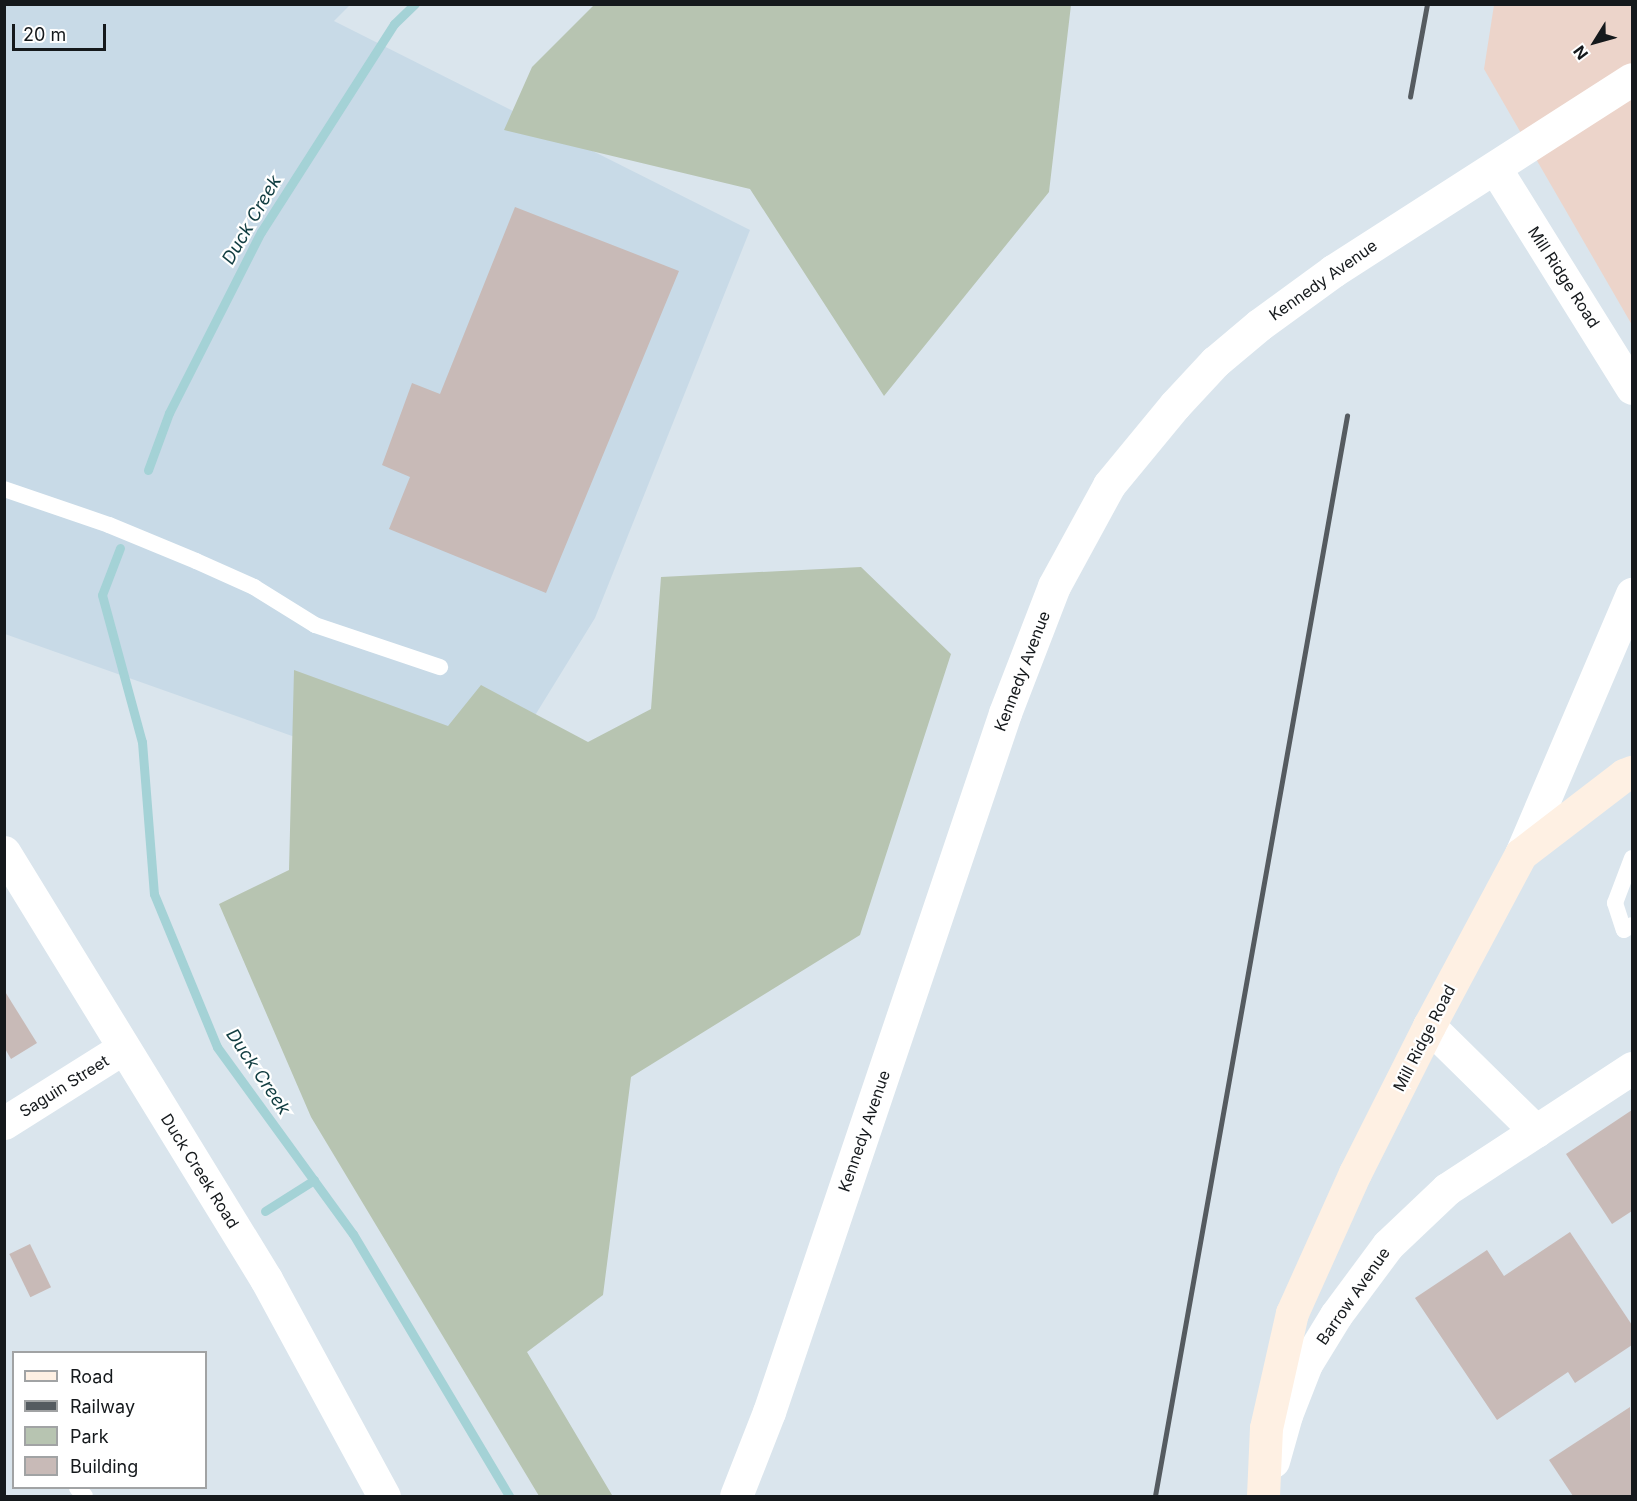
<!DOCTYPE html>
<style>
body{margin:0}
#map{position:relative;width:1637px;height:1501px;overflow:hidden;background:#dae5ed;font-family:Inter,sans-serif}
div>[style]{position:absolute}
[style*='--x']{left:calc(var(--x)*1px);top:calc(var(--y)*1px);width:calc(var(--w)*1px);rotate:calc(var(--a)*1deg)}
.commercial>*{inset:0;background:#ecd4ca}
.built>*{inset:0;background:#c8dae7}
.green>*{inset:0;background:#b7c4b1}
.stream>*{height:9px;margin:-4.5px;padding:0 4.5px;transform-origin:4.5px;border-radius:4.5px;background:#a4d2d6}
.building>*{inset:0;background:#c8bab7;transform-origin:0 0}
.service>*{height:16px;margin:-8px;padding:0 8px;transform-origin:8px;border-radius:8px;background:#fff}
.minor>*{height:33px;margin:-16.5px;padding:0 16.5px;transform-origin:16.5px;border-radius:16.5px;background:#fff}
.tertiary>*{height:33px;margin:-16.5px;padding:0 16.5px;transform-origin:16.5px;border-radius:16.5px;background:#fff}
.secondary>*{height:33px;margin:-16.5px;padding:0 16.5px;transform-origin:16.5px;border-radius:16.5px;background:#fef0e3}
.rail>*{height:4.5px;margin:-2.25px;padding:0 2.25px;transform-origin:2.25px;border-radius:2.25px;background:#555b60}
span{translate:-50% -50%;white-space:nowrap;text-align:center;line-height:1.15;-webkit-text-stroke:4.5px #fff;paint-order:stroke}
.street-label{font-size:16px;color:#15191c}
.water-label{font-size:18px;color:#103c40;font-style:italic}
.frame{position:absolute;inset:0;border:6px solid #15191c;pointer-events:none}
.legend{position:absolute;left:12px;top:1351px;width:195px;height:138px;box-sizing:border-box;background:#fff;border:2px solid #a1a3a4;margin:0;padding:8px 10px;list-style:none;font-size:18px;color:#15191c}
.legend li{display:flex;align-items:center;gap:12px;height:30px}
.legend b{width:30px;border:2px solid #a1a3a4}
.north{position:absolute;left:1565px;top:12px;width:60px;height:60px;-webkit-text-stroke:4px #fff;paint-order:stroke;rotate:233deg;font-size:16px;font-weight:700;line-height:24px;text-align:center;color:#15191c}
.north::after{content:'';display:block;margin:auto;width:21px;height:27px;background:#15191c;clip-path:polygon(50% 0,100% 100%,50% 72%,0 100%)}
.scale{position:absolute;left:12px;top:24px;width:94px;height:27px;box-sizing:border-box;border:3px solid #15191c;border-top:0;padding-left:8px;font-size:18px;line-height:21px;white-space:nowrap;color:#15191c;-webkit-text-stroke:4px #fff;paint-order:stroke}
</style>
<div id="map">
<div class="commercial">
<i style="clip-path:polygon(1494px 5px,1632px 5px,1632px 325px,1484px 69px)"></i>
</div>
<div class="built">
<i style="clip-path:polygon(5px 5px,350px 5px,334px 21px,750px 230px,595px 618px,481px 803px,5px 634px)"></i>
</div>
<div class="green">
<i style="clip-path:polygon(594px 5px,1071px 5px,1049px 192px,884px 396px,750px 189px,504px 130px,532px 67px)"></i>
<i style="clip-path:polygon(861px 567px,951px 654px,860px 935px,631px 1077px,603px 1295px,527px 1352px,612px 1495px,539px 1496px,311px 1117px,219px 904px,289px 870px,294px 670px,448px 726px,481px 685px,588px 742px,651px 709px,661px 577px)"></i>
</div>
<div class="stream">
<i style="--x:148;--y:470;--w:61;--a:-69.8"></i>
<i style="--x:169;--y:413;--w:203;--a:-63.1"></i>
<i style="--x:261;--y:232;--w:247;--a:-57.4"></i>
<i style="--x:394;--y:24;--w:29;--a:-44"></i>
<i style="--x:120;--y:548;--w:50;--a:111"></i>
<i style="--x:102;--y:595;--w:152;--a:74.8"></i>
<i style="--x:142;--y:742;--w:152;--a:85.5"></i>
<i style="--x:154;--y:894;--w:165;--a:67.6"></i>
<i style="--x:217;--y:1047;--w:231;--a:54"></i>
<i style="--x:353;--y:1234;--w:305;--a:59.2"></i>
<i style="--x:265;--y:1211;--w:58;--a:-32.3"></i>
</div>
<div class="building">
<i style="clip-path:polygon(515px 207px,679px 271px,546px 593px,389px 529px,410px 477px,382px 465px,412px 383px,440px 394px)"></i>
<i style="clip-path:polygon(4px 990px,37px 1043px,11px 1059px,4px 1047px)"></i>
<i style="clip-path:polygon(1632px 1110px,1632px 1211px,1612px 1224px,1566px 1154px)"></i>
<i style="clip-path:polygon(1570px 1232px,1632px 1325px,1632px 1345px,1575px 1383px,1568px 1372px,1497px 1420px,1415px 1298px,1487px 1250px,1504px 1276px)"></i>
<i style="left:30px;top:1244px;width:48px;height:23px;rotate:64deg"></i>
<i style="clip-path:polygon(1630px 1407px,1632px 1496px,1573px 1496px,1549px 1460px)"></i>
</div>
<div class="service">
<i style="--x:4;--y:489;--w:111;--a:18.9"></i>
<i style="--x:109;--y:525;--w:94;--a:22.5"></i>
<i style="--x:196;--y:561;--w:64;--a:24.1"></i>
<i style="--x:254;--y:587;--w:72;--a:31.9"></i>
<i style="--x:315;--y:625;--w:132;--a:18.6"></i>
<i style="--x:1632;--y:858;--w:48;--a:110.7"></i>
<i style="--x:1615;--y:903;--w:28;--a:72"></i>
<i style="--x:1624;--y:930;--w:9;--a:-32"></i>
<i style="--x:77;--y:1488;--w:11;--a:45"></i>
</div>
<div class="minor">
<i style="--x:1429;--y:1026;--w:150;--a:44.5"></i>
<i style="--x:4;--y:1123;--w:141;--a:-32.2"></i>
<i style="--x:1273;--y:1461;--w:48;--a:-74.2"></i>
<i style="--x:1286;--y:1415;--w:55;--a:-68.6"></i>
<i style="--x:1306;--y:1364;--w:57;--a:-58.5"></i>
<i style="--x:1336;--y:1315;--w:87;--a:-53.4"></i>
<i style="--x:1388;--y:1245;--w:81;--a:-43.5"></i>
<i style="--x:1447;--y:1189;--w:221;--a:-33.2"></i>
</div>
<div class="tertiary">
<i style="--x:1495;--y:168;--w:259;--a:58.1"></i>
<i style="--x:4;--y:852;--w:501;--a:58.47"></i>
<i style="--x:266;--y:1279;--w:247;--a:61.5"></i>
<i style="--x:1521;--y:854;--w:283;--a:-66.9"></i>
<i style="--x:736;--y:1496;--w:90;--a:-68.6"></i>
<i style="--x:769;--y:1412;--w:738;--a:-71.34"></i>
<i style="--x:1005;--y:713;--w:136;--a:-68.9"></i>
<i style="--x:1054;--y:586;--w:115;--a:-61.4"></i>
<i style="--x:1109;--y:485;--w:104;--a:-50.5"></i>
<i style="--x:1175;--y:405;--w:59;--a:-47.1"></i>
<i style="--x:1215;--y:362;--w:57;--a:-40.1"></i>
<i style="--x:1259;--y:325;--w:92;--a:-36.1"></i>
<i style="--x:1333;--y:271;--w:355;--a:-32.7"></i>
</div>
<div class="secondary">
<i style="--x:1263;--y:1496;--w:68;--a:-87.5"></i>
<i style="--x:1266;--y:1428;--w:118;--a:-77.3"></i>
<i style="--x:1292;--y:1313;--w:154;--a:-65.8"></i>
<i style="--x:1355;--y:1173;--w:165;--a:-63.3"></i>
<i style="--x:1429;--y:1026;--w:195;--a:-61.9"></i>
<i style="--x:1521;--y:854;--w:130;--a:-37.5"></i>
<i style="--x:1624;--y:775;--w:9;--a:-21"></i>
</div>
<div class="rail">
<i style="--x:1410;--y:97;--w:95;--a:-79.6"></i>
<i style="--x:1155;--y:1496;--w:1097;--a:-79.92"></i>
</div>
<div class="street-label">
<span style="left:1564px;top:277px;rotate:57deg">Mill Ridge Road</span>
<span style="left:1323px;top:280px;rotate:-35deg">Kennedy Avenue</span>
<span style="left:1022px;top:671px;rotate:-69deg">Kennedy Avenue</span>
<span style="left:1424px;top:1038px;rotate:-63deg">Mill Ridge Road</span>
<span style="left:64px;top:1086px;rotate:-32deg">Saguin Street</span>
<span style="left:864px;top:1131px;rotate:-71deg">Kennedy Avenue</span>
<span style="left:200px;top:1171px;rotate:58deg">Duck Creek Road</span>
<span style="left:1353px;top:1296px;rotate:-55deg">Barrow Avenue</span>
</div>
<div class="water-label">
<span style="left:252px;top:220px;rotate:-60deg">Duck Creek</span>
<span style="left:258px;top:1072px;rotate:56deg">Duck Creek</span>
</div>
<div class="frame"></div>
<ul class="legend">
<li><b style="height:8px;background:#fef0e3"></b>Road</li>
<li><b style="height:8px;background:#555b60"></b>Railway</li>
<li><b style="height:16px;background:#b7c4b1"></b>Park</li>
<li><b style="height:16px;background:#c8bab7"></b>Building</li>
</ul>
<div class="north">N</div>
<div class="scale">20 m</div>
</div>
